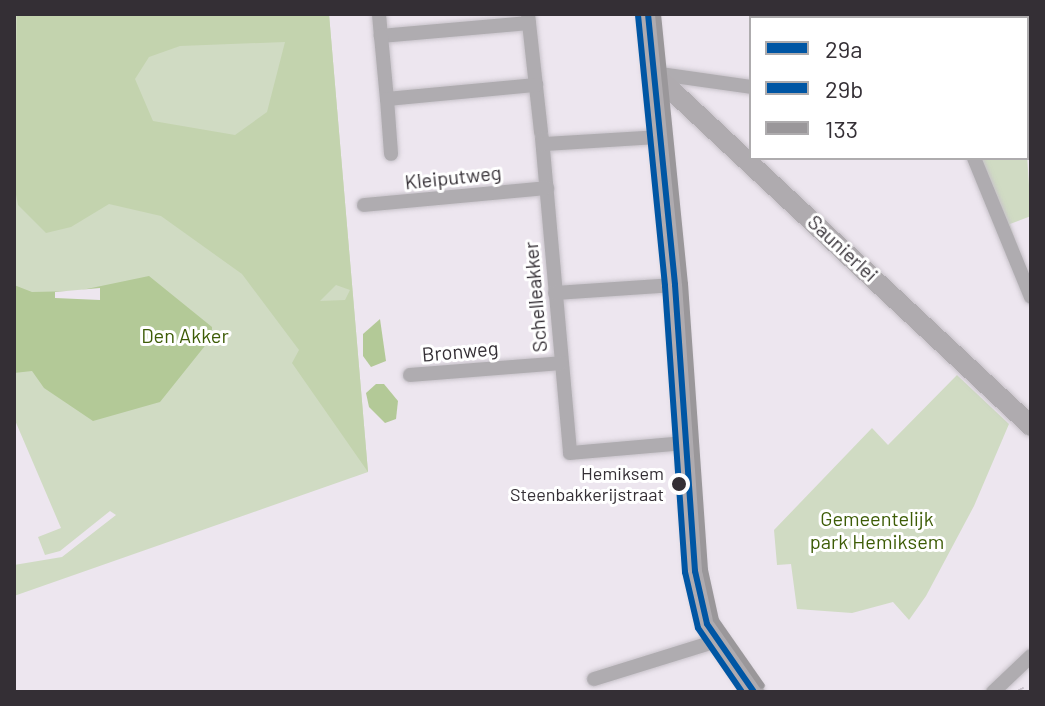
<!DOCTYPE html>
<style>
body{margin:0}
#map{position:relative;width:1045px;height:706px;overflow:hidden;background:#ede6ef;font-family:Barlow,sans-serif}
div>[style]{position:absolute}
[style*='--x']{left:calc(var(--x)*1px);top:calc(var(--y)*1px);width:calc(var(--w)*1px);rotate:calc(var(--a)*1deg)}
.green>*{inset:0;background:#d0dbc3}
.forest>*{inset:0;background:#c3d3ae}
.water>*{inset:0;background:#b3c997}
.pier>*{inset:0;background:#ede6ef}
.street-tunnel>*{height:14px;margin-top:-7px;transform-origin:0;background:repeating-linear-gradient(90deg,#c8c1ca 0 14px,transparent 0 21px)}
.roads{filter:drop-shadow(0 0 2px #c7c2c9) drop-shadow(0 0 2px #c7c2c9)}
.street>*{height:14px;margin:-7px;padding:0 7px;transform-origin:7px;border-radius:7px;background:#afacb0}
.secondary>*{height:20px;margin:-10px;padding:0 10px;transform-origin:10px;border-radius:10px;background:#afabaf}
.bus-1>*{height:6px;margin:-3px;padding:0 3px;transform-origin:3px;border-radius:3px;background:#0056a4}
.bus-2>*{height:6px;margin:-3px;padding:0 3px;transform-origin:3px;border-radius:3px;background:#0056a4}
.bus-3>*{height:6px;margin:-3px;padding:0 3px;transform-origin:3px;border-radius:3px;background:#9a979a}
.dots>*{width:22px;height:22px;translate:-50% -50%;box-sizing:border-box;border:4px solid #fff;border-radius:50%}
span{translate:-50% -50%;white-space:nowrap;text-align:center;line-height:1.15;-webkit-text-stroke:6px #fff;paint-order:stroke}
.bus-label{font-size:18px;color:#342f35}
.right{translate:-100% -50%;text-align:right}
.street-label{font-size:20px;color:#342f35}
.park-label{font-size:20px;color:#3d5c06}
.frame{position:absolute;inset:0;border:16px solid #342f35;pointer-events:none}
.legend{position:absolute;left:749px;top:16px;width:280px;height:144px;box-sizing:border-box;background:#fff;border:2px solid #aeacae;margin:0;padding:10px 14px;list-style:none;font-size:24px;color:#342f35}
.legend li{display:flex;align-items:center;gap:16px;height:40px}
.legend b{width:40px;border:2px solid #aeacae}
</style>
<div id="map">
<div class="green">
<i style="clip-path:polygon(14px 14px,329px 14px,368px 472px,14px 596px,14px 565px,62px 557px,116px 515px,110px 511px,60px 551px,45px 555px,38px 537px,61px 528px,14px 418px)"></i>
<i style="clip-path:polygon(1027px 154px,1031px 216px,1010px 224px,1031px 289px,979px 158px)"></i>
<i style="clip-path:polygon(957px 375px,1009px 424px,974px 506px,926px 596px,909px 620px,893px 602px,852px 613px,797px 609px,791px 564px,777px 565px,774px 530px,872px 428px,888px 445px)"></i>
</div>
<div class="forest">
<i style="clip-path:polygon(evenodd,17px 14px,329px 14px,368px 472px,292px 363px,299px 350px,242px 274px,161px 216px,109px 204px,71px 227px,46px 233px,18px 205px,14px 184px,17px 14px,285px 42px,267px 112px,235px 135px,153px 121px,135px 79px,149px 57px,180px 46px,285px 42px,17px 14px,336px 285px,350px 290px,345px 300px,320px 301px,336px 285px)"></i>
</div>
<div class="water">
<i style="clip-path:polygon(149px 276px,212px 327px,212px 337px,160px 402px,93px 421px,44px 388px,32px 371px,14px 373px,14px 285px,32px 292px,77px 291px)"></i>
<i style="clip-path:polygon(380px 319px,386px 361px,371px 367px,363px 356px,363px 334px)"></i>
<i style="clip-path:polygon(376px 384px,384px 384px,398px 401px,396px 419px,385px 423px,369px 407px,366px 393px)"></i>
</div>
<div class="pier">
<i style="clip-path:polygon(100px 288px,100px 300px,55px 298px,55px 292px)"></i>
</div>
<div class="street-tunnel">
<i style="--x:1017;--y:690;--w:2;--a:63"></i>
</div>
<div class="roads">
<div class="street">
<i style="--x:379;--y:14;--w:22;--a:85"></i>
<i style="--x:528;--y:14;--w:119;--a:83.7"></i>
<i style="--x:940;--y:14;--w:4;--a:76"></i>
<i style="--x:529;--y:23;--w:149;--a:175"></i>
<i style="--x:381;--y:36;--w:63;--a:84.6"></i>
<i style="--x:387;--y:99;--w:150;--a:-5.4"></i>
<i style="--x:653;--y:73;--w:99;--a:8.1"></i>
<i style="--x:387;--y:99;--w:55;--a:85.8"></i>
<i style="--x:542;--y:138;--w:316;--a:84.9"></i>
<i style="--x:570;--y:453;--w:114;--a:-5"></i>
<i style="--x:544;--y:144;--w:114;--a:-3.5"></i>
<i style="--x:974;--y:158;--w:150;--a:67.7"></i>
<i style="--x:364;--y:205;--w:184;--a:-5.3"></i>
<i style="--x:555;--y:293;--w:120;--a:-3.8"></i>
<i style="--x:410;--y:375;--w:151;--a:-4.5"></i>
<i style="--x:594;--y:679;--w:129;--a:-17.2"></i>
<i style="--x:993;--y:692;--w:52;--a:-43.5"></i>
</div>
<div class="secondary">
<i style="--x:648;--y:14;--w:272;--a:84.3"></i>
<i style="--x:675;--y:285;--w:287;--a:86"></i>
<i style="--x:695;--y:571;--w:54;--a:77.2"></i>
<i style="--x:707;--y:624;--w:83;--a:55.3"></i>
<i style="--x:653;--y:73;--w:517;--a:43.04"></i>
</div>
</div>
<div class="bus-1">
<i style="--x:648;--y:14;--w:272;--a:84.3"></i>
<i style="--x:675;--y:285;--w:287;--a:86"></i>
<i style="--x:695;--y:571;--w:54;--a:77.2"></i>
<i style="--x:707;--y:624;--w:83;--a:55.3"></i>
</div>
<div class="bus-2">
<i style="--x:638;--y:15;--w:272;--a:84.3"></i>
<i style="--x:665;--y:286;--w:287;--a:86"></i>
<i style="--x:685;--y:572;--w:57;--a:76.9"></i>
<i style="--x:698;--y:628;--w:78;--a:55.5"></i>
</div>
<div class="bus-3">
<i style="--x:658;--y:14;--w:271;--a:84.3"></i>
<i style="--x:685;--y:284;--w:287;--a:86"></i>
<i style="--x:705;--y:570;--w:51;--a:77.6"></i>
<i style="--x:716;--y:620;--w:80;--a:55.1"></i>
</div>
<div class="dots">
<i style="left:679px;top:484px;background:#342f35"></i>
</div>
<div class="bus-label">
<span class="right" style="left:664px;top:484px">Hemiksem<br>Steenbakkerijstraat</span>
</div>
<div class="street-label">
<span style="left:453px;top:177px;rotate:-6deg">Kleiputweg</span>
<span style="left:843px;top:248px;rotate:43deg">Saunierlei</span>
<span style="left:535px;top:297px;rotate:-95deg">Schelleakker</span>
<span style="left:460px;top:351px;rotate:-5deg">Bronweg</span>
</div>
<div class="park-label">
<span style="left:185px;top:335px">Den Akker</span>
<span style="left:877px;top:530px">Gemeentelijk<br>park Hemiksem</span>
</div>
<div class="frame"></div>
<ul class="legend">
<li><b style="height:10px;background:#0056a4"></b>29a</li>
<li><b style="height:10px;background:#0056a4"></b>29b</li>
<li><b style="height:10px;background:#9a979a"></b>133</li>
</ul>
</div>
